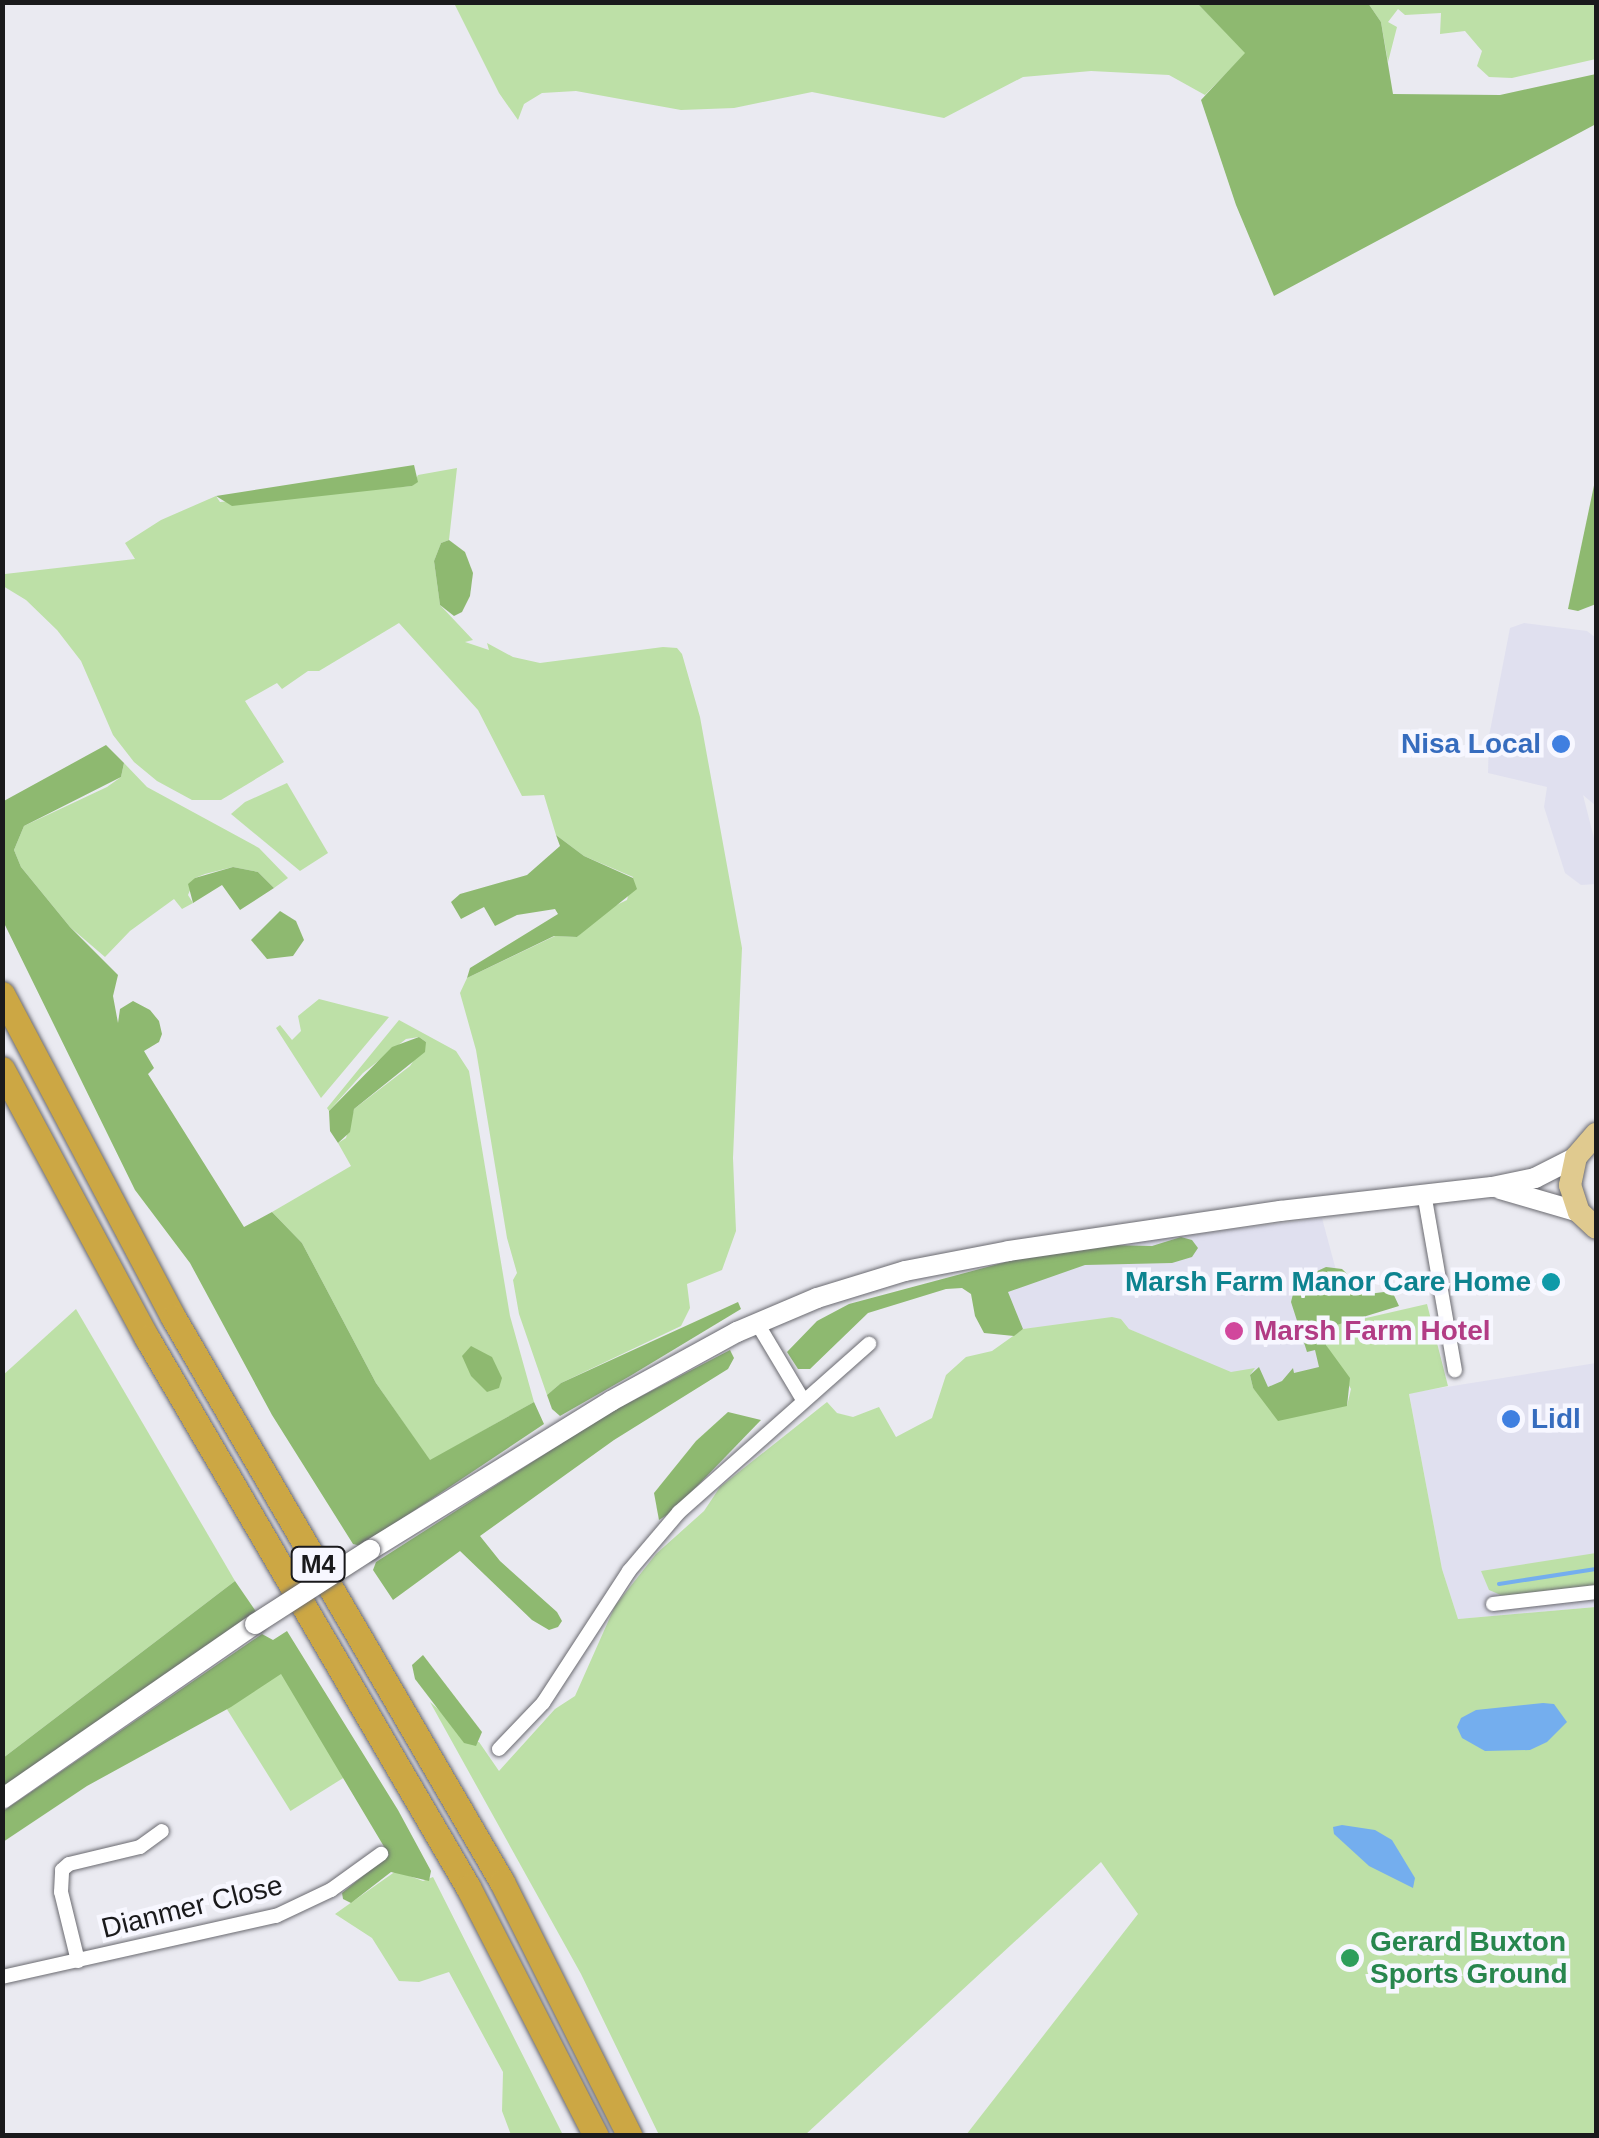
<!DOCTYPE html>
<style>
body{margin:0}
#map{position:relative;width:1599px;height:2138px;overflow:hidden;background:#eaeaf1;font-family:Arial,sans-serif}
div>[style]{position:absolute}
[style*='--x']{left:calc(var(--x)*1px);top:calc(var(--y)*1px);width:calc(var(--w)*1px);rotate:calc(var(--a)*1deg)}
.built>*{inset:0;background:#e0e0ef}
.green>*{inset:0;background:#bde0a7;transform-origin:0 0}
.forest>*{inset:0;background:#8eb970}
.water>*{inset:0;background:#74aeee}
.stream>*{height:4px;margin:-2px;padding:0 2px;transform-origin:2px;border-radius:2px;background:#74aeee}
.roads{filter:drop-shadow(0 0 2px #6a6a70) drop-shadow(0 0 2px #6a6a70)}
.street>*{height:14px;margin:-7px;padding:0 7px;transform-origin:7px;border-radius:7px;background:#fff}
.secondary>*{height:20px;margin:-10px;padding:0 10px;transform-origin:10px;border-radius:10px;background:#fff}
.primary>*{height:22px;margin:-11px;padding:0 11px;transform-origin:11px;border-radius:11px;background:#e0ca8f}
.highway>*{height:25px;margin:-12.5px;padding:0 12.5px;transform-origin:12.5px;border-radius:12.5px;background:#cca744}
.bridges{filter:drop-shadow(0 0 2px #6a6a70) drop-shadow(0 0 2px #6a6a70)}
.secondary-bridge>*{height:20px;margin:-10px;padding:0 10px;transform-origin:10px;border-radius:10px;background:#fff}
.dots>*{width:28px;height:28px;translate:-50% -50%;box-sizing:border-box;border:5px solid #f7f7ff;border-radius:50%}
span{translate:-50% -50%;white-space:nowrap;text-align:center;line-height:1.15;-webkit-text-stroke:9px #f7f7ff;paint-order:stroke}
.shield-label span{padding:2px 8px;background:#f7f7ff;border:2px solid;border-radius:8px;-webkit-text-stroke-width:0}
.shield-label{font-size:25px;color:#1a1a1c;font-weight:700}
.shop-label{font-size:28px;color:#366cbe;font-weight:700}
.right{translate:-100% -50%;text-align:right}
.left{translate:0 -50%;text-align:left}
.culture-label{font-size:28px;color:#0d838f;font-weight:700}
.hotel-label{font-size:28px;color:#b23c85;font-weight:700}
.street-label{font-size:28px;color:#1a1a1c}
.leisure-label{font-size:28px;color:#27864d;font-weight:700}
.frame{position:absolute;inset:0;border:5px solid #1a1a1c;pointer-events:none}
</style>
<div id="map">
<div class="built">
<i style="clip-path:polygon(1524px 623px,1587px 631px,1596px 638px,1596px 806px,1583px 795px,1596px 846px,1596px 884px,1581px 885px,1565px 873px,1544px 807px,1547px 787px,1488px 773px,1489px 736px,1510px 628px)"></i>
<i style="clip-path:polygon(1322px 1218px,1348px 1315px,1312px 1323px,1323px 1373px,1264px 1389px,1129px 1329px,1121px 1319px,1023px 1329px,1011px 1308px,1006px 1288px,1110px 1245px)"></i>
<i style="clip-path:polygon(1596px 1363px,1596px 1607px,1458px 1619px,1442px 1569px,1409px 1393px)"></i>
</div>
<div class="green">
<i style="clip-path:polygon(454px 3px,1197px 3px,1246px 53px,1205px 95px,1169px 75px,1091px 71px,1023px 77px,944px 118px,812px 92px,734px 108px,681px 110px,576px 91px,542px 93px,524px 104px,518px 120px,499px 93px)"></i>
<i style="clip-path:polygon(1368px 3px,1596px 3px,1596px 59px,1512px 78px,1489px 77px,1477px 66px,1482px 51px,1465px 31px,1440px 34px,1441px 13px,1405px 15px,1398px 9px,1388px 22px,1397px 27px,1388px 62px,1381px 22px)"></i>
<i style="clip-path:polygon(457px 468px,449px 540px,441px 543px,434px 561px,440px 605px,473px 640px,465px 642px,489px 650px,487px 643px,513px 657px,540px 663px,663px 647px,677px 648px,682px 654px,700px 717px,742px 948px,733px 1158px,736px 1231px,722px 1270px,687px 1284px,690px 1308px,681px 1326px,561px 1383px,547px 1395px,519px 1314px,513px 1280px,517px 1273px,507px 1238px,476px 1050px,460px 993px,467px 978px,555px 936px,577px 937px,606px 910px,627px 900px,633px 877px,584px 856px,556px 835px,544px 795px,522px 796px,478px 710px,399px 623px,319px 671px,308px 671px,282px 689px,277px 683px,245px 701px,284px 762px,221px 800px,192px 800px,157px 781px,134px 762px,113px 735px,81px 661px,57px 630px,26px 600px,3px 586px,5px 574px,135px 559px,125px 543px,161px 520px,216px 496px,220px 502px,412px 486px,418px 475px)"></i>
<i style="clip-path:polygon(124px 763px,147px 787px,259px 848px,288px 878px,274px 888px,258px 872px,233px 867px,205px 874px,195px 878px,188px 895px,193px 903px,182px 909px,174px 899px,130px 931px,105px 957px,70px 927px,21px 867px,14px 850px,24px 826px,107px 787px,121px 777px)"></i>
<i style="clip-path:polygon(287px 783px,328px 853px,300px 871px,231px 814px,245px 802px)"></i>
<i style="clip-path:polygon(319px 999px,389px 1017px,321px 1098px,276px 1028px,280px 1025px,292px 1040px,301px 1031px,298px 1016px)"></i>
<i style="clip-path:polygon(399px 1020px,456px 1051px,469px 1071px,510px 1316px,534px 1402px,430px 1461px,376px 1383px,302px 1243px,272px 1212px,351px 1166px,338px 1143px,346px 1138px,354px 1109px,410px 1066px,426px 1042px,419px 1037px,406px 1039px,363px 1073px,329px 1111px,327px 1108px)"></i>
<i style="clip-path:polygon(1427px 1304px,1448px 1386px,1409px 1394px,1442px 1569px,1458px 1619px,1596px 1607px,1596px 2135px,966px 2135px,1138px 1914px,1101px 1862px,805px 2135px,659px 2135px,581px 1974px,430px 1702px,452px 1721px,465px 1743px,479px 1742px,499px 1771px,555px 1709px,575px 1696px,615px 1606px,656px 1554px,704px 1511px,720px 1487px,827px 1402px,837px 1413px,853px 1417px,879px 1407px,896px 1437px,932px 1418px,946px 1375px,966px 1357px,992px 1351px,1023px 1329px,1112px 1317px,1121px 1319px,1129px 1329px,1231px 1372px,1255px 1368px,1250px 1375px,1253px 1388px,1263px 1399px,1347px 1406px,1351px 1389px,1326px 1345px,1327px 1327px)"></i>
<i style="clip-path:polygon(76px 1309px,235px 1581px,3px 1758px,2px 1376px)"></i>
<i style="clip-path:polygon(1596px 1553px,1596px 1585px,1503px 1596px,1489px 1590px,1481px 1571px)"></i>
<i style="left:281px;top:1673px;width:122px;height:65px;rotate:58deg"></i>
<i style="clip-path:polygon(396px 1871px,423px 1881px,433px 1877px,563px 2135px,511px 2135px,502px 2111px,503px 2072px,449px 1972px,419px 1982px,399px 1981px,372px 1938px,335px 1914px)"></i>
</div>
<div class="forest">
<i style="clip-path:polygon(1197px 3px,1368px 3px,1381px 22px,1393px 94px,1500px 95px,1596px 74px,1596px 124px,1274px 296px,1236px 205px,1201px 100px,1245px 53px)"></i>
<i style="clip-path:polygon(414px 465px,418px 482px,412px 486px,232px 506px,216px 496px)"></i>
<i style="clip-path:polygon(1596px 476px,1596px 604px,1578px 611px,1568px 609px)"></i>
<i style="clip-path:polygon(449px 540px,465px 552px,473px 573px,470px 596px,462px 612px,454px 616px,440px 605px,434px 561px,441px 543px)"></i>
<i style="clip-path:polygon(106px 745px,124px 763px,121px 777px,24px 826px,14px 850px,21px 867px,70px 927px,118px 975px,113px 996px,118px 1023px,120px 1009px,133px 1001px,150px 1010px,159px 1021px,162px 1034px,159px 1042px,144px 1051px,154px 1068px,148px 1074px,244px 1227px,272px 1212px,302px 1243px,376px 1383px,430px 1460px,534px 1402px,544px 1424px,361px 1546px,353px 1544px,272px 1415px,190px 1263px,135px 1190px,3px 921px,2px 802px)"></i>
<i style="clip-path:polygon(556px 835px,584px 856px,633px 878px,637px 889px,577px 937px,554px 936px,467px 978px,470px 968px,558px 914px,555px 909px,517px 915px,495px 926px,484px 907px,461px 919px,451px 902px,460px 894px,527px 875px,560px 846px)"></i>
<i style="clip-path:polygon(233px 867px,258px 872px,274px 888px,240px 910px,222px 885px,193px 903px,188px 884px,195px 878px)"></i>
<i style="clip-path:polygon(280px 911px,296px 921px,304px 940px,293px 956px,267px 959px,251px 940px)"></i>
<i style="clip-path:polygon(419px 1037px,426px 1042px,425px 1052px,354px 1109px,350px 1132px,338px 1143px,330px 1131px,329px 1111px,392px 1047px)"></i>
<i style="clip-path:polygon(1181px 1237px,1192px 1240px,1198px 1248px,1192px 1257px,1172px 1263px,1085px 1265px,1008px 1292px,1023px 1329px,1014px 1336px,984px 1333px,975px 1316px,971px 1294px,962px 1288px,946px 1289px,868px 1313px,810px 1369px,798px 1369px,787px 1352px,817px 1321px,849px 1304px,1017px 1259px,1110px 1245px,1152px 1246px)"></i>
<i style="clip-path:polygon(1326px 1267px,1342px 1269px,1368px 1294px,1392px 1291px,1399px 1306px,1327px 1328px,1326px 1345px,1350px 1378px,1347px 1406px,1278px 1421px,1253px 1388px,1250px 1375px,1259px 1367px,1268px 1387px,1282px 1381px,1293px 1368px,1294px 1373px,1319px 1367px,1315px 1350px,1307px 1352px,1291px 1302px,1293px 1294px,1313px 1273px)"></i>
<i style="clip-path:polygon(738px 1302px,741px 1309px,630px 1376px,560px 1416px,552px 1409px,547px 1395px,561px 1383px)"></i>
<i style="clip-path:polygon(471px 1346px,492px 1357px,502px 1378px,499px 1388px,487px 1392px,471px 1376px,462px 1356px)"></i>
<i style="clip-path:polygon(730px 1350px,734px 1358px,728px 1369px,614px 1440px,480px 1536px,500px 1561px,557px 1612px,562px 1621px,558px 1627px,549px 1630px,532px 1620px,460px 1551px,393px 1600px,373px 1570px,376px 1562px,609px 1413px)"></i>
<i style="clip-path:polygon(728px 1412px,761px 1420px,673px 1511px,659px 1520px,654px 1493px,696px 1441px)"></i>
<i style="clip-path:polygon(235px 1581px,257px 1613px,3px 1790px,3px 1758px)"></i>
<i style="clip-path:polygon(287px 1631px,398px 1810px,431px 1871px,429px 1881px,391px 1872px,351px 1903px,343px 1899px,342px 1893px,389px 1855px,281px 1674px,231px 1707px,87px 1786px,3px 1842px,2px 1812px,262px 1634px,273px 1640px)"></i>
<i style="clip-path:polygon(423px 1655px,482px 1732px,476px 1746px,464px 1743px,415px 1679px,412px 1665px)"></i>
</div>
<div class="water">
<i style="clip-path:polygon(1543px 1703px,1554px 1704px,1567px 1722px,1547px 1742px,1530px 1750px,1485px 1751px,1462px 1738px,1457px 1727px,1461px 1718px,1476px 1710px)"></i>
<i style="clip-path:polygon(1342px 1825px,1375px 1830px,1392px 1840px,1415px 1878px,1413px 1888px,1369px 1866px,1334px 1834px,1333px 1827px)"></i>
</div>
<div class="stream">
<i style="--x:1499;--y:1584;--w:98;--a:-8.8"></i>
</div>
<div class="roads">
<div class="street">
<i style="--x:1424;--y:1193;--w:180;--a:80.1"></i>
<i style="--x:757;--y:1323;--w:90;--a:59.1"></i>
<i style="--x:1493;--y:1604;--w:104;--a:-6.6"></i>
<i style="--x:499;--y:1749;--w:64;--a:-46.3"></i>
<i style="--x:543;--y:1703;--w:158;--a:-56.9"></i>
<i style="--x:629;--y:1571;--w:77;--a:-49.7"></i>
<i style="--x:679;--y:1512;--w:254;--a:-41.5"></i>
<i style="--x:78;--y:1961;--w:71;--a:-103.8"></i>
<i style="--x:61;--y:1892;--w:22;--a:-87"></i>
<i style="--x:62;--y:1870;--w:9;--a:-41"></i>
<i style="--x:69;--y:1864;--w:73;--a:-13.5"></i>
<i style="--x:140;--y:1847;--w:27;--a:-36"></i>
<i style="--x:2;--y:1977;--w:281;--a:-12.6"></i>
<i style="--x:276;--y:1916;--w:61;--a:-25.3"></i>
<i style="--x:331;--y:1890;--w:62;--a:-35.8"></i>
</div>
<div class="secondary">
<i style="--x:1500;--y:1189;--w:82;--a:16.2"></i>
<i style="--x:370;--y:1550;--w:283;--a:-31.7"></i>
<i style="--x:611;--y:1401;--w:144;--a:-28.7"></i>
<i style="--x:737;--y:1332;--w:87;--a:-23"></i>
<i style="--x:817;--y:1298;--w:92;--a:-17.1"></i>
<i style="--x:905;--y:1271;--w:106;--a:-10.9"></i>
<i style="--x:1009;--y:1251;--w:274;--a:-8.4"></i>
<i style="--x:1280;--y:1211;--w:213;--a:-6.5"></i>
<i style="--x:1492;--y:1187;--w:44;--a:-11.8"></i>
<i style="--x:1535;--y:1178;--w:46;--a:-27.1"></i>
<i style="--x:2;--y:1799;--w:308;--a:-34.7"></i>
</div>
<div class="primary">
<i style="--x:1596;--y:1134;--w:30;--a:131"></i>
<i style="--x:1576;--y:1157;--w:29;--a:102"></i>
<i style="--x:1570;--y:1185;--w:28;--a:72"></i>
<i style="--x:1579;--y:1212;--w:23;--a:43"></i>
</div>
<div class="highway">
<i style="--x:2;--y:994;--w:365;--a:62.1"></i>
<i style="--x:173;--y:1317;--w:654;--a:59.79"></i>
<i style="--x:502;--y:1882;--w:284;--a:63.3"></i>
<i style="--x:2;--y:1069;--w:306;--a:61.7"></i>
<i style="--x:147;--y:1338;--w:636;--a:59.69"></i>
<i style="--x:468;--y:1887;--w:280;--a:62.8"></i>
</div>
</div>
<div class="bridges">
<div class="secondary-bridge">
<i style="--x:255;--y:1624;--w:137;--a:-32.8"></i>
</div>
</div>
<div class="dots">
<i style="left:1561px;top:744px;background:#3f7fe0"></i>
<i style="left:1551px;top:1282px;background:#0f9aa8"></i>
<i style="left:1234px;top:1331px;background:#d1479c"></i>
<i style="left:1511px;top:1419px;background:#3f7fe0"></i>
<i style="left:1350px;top:1958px;background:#2e9e5b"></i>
</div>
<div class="shield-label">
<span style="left:318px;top:1564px">M4</span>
</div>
<div class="shop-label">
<span class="right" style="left:1541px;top:744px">Nisa Local</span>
<span class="left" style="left:1531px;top:1419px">Lidl</span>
</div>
<div class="culture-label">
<span class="right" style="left:1531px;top:1282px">Marsh Farm Manor Care Home</span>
</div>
<div class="hotel-label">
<span class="left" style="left:1254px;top:1331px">Marsh Farm Hotel</span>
</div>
<div class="street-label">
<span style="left:192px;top:1907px;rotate:-14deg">Dianmer Close</span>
</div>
<div class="leisure-label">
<span class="left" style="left:1370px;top:1958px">Gerard Buxton<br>Sports Ground</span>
</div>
<div class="frame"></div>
</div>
